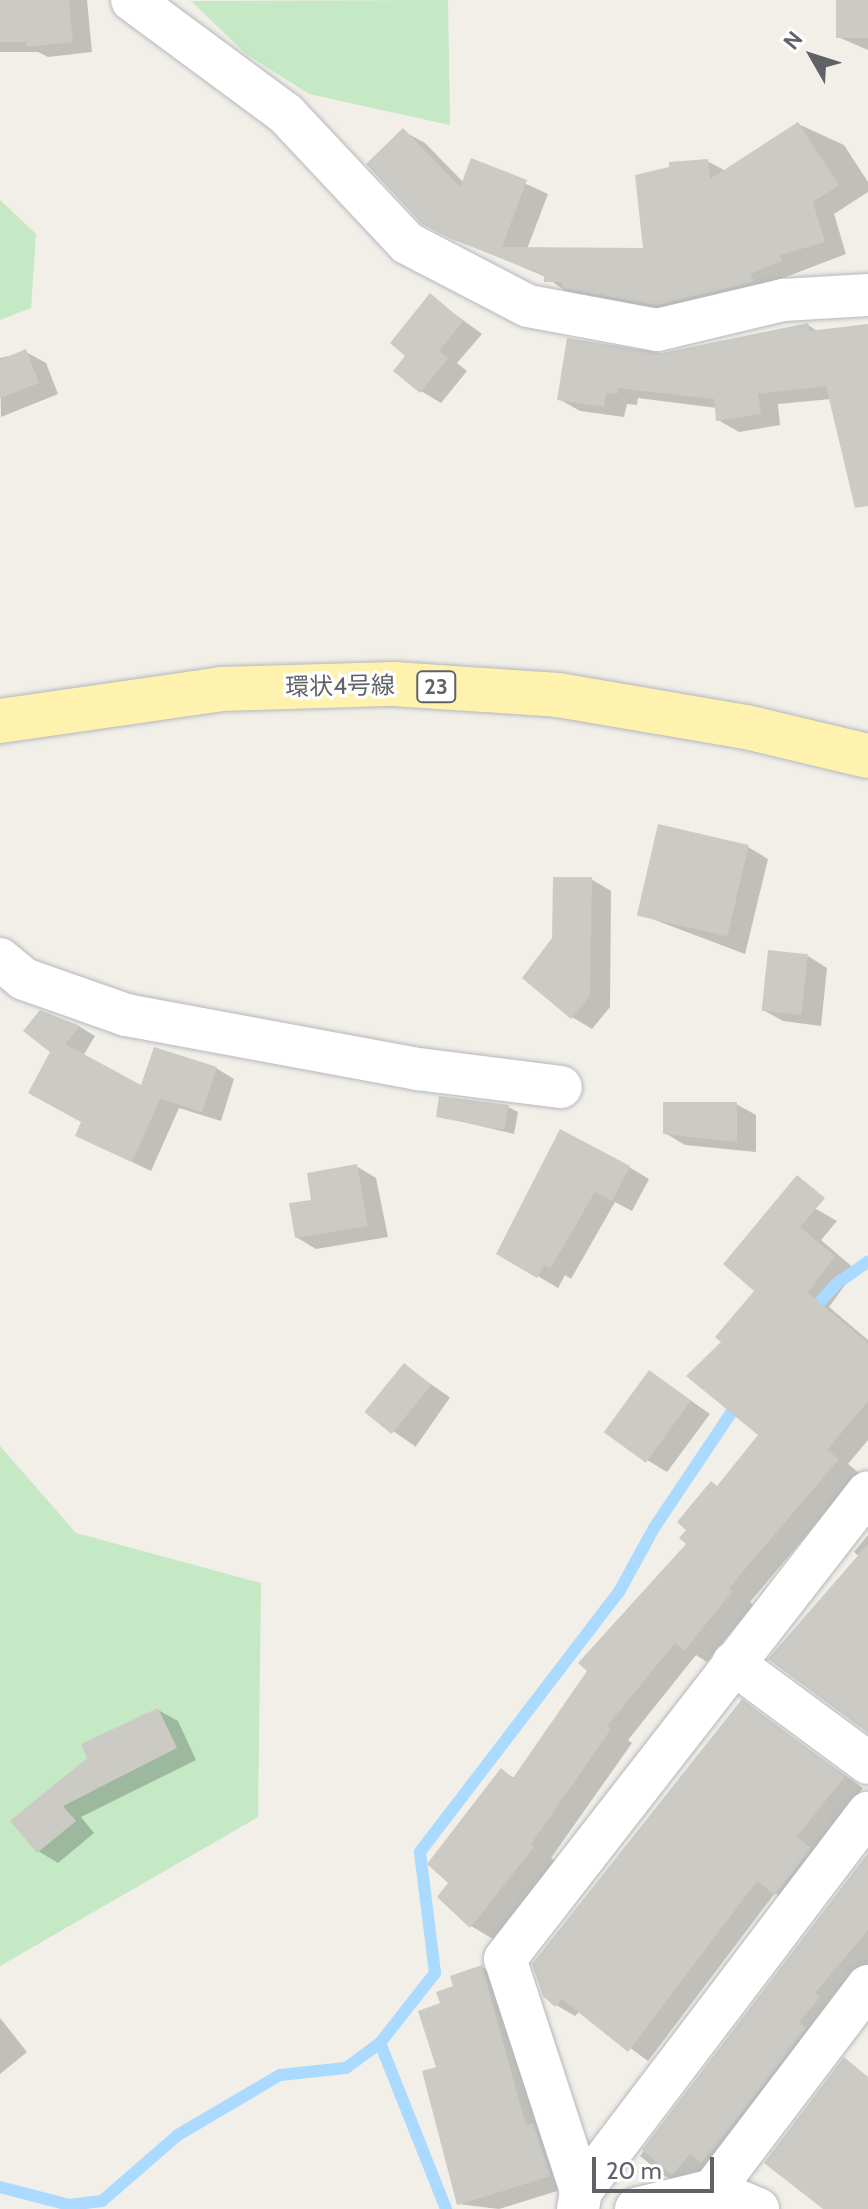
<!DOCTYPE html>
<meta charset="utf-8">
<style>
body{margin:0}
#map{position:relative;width:868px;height:2209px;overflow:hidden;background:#f1efe8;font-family:Cabin,"Noto Sans JP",sans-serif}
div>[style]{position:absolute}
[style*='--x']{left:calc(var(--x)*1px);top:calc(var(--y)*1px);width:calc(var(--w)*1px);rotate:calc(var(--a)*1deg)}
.green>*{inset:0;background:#c5e8c5}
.shadow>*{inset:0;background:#0003;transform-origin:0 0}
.stream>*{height:12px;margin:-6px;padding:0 6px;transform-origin:6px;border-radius:6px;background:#aadaff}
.building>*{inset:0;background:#cccac5;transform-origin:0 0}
.roads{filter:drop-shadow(0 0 2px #b5b8bc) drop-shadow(0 0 2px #b5b8bc)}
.minor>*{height:42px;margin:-21px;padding:0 21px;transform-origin:21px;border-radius:21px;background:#fff}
.primary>*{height:44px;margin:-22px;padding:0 22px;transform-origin:22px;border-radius:22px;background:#fff2af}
span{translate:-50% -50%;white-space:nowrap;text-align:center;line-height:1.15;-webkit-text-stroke:6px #fff;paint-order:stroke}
.shield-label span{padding:2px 6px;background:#fff;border:2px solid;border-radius:6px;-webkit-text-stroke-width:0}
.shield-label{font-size:22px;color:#5f6368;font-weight:700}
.street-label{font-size:24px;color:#5f6368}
.north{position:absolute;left:772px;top:16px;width:80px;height:80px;-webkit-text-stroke:6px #fff;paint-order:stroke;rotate:309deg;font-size:22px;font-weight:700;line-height:32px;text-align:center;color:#5f6368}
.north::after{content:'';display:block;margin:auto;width:28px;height:36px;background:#5f6368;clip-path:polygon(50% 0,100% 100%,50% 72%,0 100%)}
.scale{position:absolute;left:592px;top:2157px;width:122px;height:36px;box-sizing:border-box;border:4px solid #5f6368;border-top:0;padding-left:10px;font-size:24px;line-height:28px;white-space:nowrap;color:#5f6368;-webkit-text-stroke:6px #fff;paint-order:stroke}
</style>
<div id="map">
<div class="green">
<i style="clip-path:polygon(448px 0,450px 125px,309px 94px,246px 54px,191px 1px)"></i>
<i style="clip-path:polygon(0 200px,36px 234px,31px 308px,0 320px)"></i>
<i style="clip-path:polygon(0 1446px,76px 1533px,261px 1583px,258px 1817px,0 1966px)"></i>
</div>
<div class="shadow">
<i style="clip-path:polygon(0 0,87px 0,92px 52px,48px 57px,38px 52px,0 52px)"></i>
<i style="clip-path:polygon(868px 1px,868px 50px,838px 37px)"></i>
<i style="clip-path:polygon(798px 124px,844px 145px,868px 182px,868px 192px,834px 214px,846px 254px,680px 317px,568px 293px,546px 277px,446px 235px,403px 131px,425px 143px,464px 183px,473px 160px,548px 194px,527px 249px,645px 250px,707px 161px,726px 171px)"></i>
<i style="clip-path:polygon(430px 296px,482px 334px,457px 363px,467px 371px,441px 403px,421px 391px,408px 355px)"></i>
<i style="clip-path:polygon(808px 325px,819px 332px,868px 326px,868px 486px,831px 399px,778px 404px,780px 425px,739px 432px,718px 420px,717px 408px,638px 398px,637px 405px,627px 404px,624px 417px,580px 411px,559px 399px,662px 355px)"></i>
<i style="clip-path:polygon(26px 352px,46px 363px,58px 394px,1px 417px,0 358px)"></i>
<i style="clip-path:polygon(748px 847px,768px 859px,745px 954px,639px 914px)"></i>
<i style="clip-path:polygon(591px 879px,611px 891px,610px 1007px,592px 1029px,572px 1017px,554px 938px)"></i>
<i style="clip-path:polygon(808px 956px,827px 968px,821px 1026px,783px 1021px,763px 1010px)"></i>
<i style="clip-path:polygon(77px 1025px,95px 1036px,83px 1056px,143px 1088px,216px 1068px,234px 1079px,221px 1121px,179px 1108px,151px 1171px,77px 1136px,83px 1121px,30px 1092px)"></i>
<i style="clip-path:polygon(736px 1104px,756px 1115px,756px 1152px,685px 1145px,665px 1133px)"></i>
<i style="clip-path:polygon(508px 1107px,518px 1112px,514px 1134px,438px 1116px)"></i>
<i style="clip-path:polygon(356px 1166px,376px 1178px,388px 1237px,316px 1249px,296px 1237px,313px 1201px)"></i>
<i style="clip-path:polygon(629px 1167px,649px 1179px,632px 1211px,615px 1202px,571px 1279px,565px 1275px,558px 1288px,499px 1253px)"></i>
<i style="clip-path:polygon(778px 1201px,816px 1209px,837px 1221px,821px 1240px,856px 1270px,829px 1307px,868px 1340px,868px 1440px,848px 1464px,859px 1473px,750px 1602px,753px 1605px,707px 1662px,696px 1655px,628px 1740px,632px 1743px,551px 1858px,555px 1861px,493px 1939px,471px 1926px,451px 1882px,501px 1771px,515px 1778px,689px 1544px,718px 1488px,761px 1435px,724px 1342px,757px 1291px)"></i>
<i style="left:405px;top:1366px;width:55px;height:60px;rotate:35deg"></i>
<i style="clip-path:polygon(650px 1372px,710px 1414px,667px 1472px,647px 1460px,622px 1410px)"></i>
<i style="clip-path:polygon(868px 1535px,868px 1731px,860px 1557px,854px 1552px)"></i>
<i style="clip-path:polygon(742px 1702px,863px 1788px,815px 1849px,795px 1904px,775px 1893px,648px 2061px,580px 2011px,575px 2016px,556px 2005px)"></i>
<i style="clip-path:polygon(158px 1710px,178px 1721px,196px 1760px,81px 1817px,94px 1833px,58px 1863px,38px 1851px,13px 1822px)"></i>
<i style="clip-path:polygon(868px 1856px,868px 1981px,825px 2040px,686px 2188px,665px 2176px,640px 2156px)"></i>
<i style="clip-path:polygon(482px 1967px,502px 1979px,570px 2187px,499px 2209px,458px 2204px,439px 2068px,456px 1987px)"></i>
<i style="clip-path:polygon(0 2018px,27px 2052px,0 2074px)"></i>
</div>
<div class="stream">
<i style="--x:811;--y:1312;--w:38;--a:-48"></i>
<i style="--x:836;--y:1284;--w:39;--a:-35"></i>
<i style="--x:380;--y:2043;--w:179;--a:68.3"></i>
<i style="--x:0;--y:2187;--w:71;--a:14.6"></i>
<i style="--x:69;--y:2205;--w:33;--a:-7"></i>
<i style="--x:102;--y:2201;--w:101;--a:-41"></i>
<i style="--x:178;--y:2135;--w:118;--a:-30.5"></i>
<i style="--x:280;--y:2075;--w:66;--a:-6.1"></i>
<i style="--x:346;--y:2068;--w:42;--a:-36.3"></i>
<i style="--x:380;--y:2043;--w:89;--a:-51.8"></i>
<i style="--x:435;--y:1973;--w:122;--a:-97.1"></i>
<i style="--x:420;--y:1852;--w:327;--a:-52.6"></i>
<i style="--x:619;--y:1592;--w:73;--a:-61.3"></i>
<i style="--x:654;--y:1528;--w:153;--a:-56.2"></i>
</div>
<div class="building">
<i style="clip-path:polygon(0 0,69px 0,73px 42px,26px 47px,26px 42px,0 42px)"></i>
<i style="left:836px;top:0;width:32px;height:38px"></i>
<i style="clip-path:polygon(798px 122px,839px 185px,813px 202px,825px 242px,780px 255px,782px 261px,750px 274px,754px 282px,656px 305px,562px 288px,562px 282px,544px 282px,544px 275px,449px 238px,422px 224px,366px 164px,403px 128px,460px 187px,471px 158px,527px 180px,502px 247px,643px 248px,635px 175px,669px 167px,669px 162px,708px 159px,710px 179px)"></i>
<i style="clip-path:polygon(430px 293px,463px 321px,439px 351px,448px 358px,420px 393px,393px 371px,405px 356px,390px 343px)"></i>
<i style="clip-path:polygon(808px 323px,809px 331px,868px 324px,868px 506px,855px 508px,826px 386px,758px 394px,761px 414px,716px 421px,714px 399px,618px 388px,617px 394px,606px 393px,604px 407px,557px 400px,567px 338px,662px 353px)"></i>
<i style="clip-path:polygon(26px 349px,39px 383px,0 398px,0 360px)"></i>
<i style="left:658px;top:824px;width:93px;height:94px;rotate:13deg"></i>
<i style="clip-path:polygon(553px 877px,592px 877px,590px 996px,571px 1019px,522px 978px,552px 938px)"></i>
<i style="left:768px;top:950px;width:40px;height:61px;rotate:6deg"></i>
<i style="clip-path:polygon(40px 1010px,80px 1026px,65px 1044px,141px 1085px,154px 1047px,217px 1067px,202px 1112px,160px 1099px,132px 1162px,75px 1136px,81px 1122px,28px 1093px,50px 1052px,23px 1031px)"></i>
<i style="clip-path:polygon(439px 1096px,509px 1105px,504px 1130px,436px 1117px)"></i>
<i style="clip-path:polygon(663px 1102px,737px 1102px,737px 1142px,663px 1134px)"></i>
<i style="clip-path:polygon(560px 1129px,630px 1166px,612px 1201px,595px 1192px,550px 1269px,544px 1265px,537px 1278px,496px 1254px)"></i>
<i style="clip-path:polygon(357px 1164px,368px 1226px,295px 1238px,289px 1203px,311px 1200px,307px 1173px)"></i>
<i style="clip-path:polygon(797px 1175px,825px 1198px,800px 1227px,835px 1256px,808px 1293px,868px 1343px,868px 1401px,827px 1450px,839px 1459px,729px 1588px,733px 1591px,684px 1651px,675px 1643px,607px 1726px,611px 1729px,531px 1844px,534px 1847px,470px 1928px,437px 1897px,448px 1883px,427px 1864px,501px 1768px,513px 1778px,587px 1671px,578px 1663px,686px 1544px,679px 1538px,686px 1530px,677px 1522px,711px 1481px,717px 1486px,758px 1435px,686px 1376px,721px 1342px,715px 1337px,754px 1291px,723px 1264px)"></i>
<i style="left:404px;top:1363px;width:35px;height:63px;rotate:39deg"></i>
<i style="left:649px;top:1370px;width:52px;height:77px;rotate:36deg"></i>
<i style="clip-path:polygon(868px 1544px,868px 1733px,768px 1659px)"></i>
<i style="clip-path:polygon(742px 1699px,845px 1776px,797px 1837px,811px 1848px,775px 1895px,757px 1881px,628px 2052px,562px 1999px,555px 2007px,543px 1996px,532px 1964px)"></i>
<i style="clip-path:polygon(158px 1708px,177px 1748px,63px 1806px,76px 1821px,37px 1853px,10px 1821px,87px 1758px,81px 1744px)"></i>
<i style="clip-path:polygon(868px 1853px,868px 1930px,815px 1993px,820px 1997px,799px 2022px,806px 2028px,726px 2133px,701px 2163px,690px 2154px,672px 2175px,642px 2150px)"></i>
<i style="clip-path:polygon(482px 1965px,526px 2126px,533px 2123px,551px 2176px,457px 2205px,422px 2071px,436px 2067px,418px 2011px,440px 2003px,436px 1992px,453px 1986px,450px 1976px)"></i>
<i style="clip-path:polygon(844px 2057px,868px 2077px,868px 2209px,823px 2209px,764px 2163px)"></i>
</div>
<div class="roads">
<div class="minor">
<i style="--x:132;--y:0;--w:192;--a:36.5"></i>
<i style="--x:286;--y:114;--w:177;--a:46.8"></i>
<i style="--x:407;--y:243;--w:136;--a:27.5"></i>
<i style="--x:528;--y:306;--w:131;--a:10.5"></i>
<i style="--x:657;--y:330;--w:130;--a:-13.4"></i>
<i style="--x:783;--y:300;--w:85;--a:-3.4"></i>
<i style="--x:0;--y:959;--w:31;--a:40"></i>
<i style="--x:24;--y:979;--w:108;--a:19.4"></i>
<i style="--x:126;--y:1015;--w:297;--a:10.5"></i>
<i style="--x:418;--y:1069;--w:144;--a:7.2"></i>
<i style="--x:733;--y:1663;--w:168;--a:36.5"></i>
<i style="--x:713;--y:2190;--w:256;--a:-52.8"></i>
<i style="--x:581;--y:2191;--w:475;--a:-52.8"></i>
<i style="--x:578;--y:2209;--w:18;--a:-81"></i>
<i style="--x:581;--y:2191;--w:244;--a:-108.1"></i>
<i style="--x:505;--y:1959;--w:591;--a:-52.14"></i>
<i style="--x:636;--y:2209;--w:79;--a:-13.9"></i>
<i style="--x:713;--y:2190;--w:49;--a:22.9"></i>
</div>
<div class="primary">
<i style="--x:0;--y:721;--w:223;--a:-8.2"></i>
<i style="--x:221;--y:689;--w:173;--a:-1.7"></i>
<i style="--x:394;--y:684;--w:164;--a:3.8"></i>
<i style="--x:558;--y:695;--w:191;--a:9.7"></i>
<i style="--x:746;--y:727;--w:125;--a:13.4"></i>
</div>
</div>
<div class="shield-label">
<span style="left:436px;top:687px">23</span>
</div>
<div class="street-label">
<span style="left:340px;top:686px;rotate:-1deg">環状4号線</span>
</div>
<div class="north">N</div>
<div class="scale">20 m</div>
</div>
